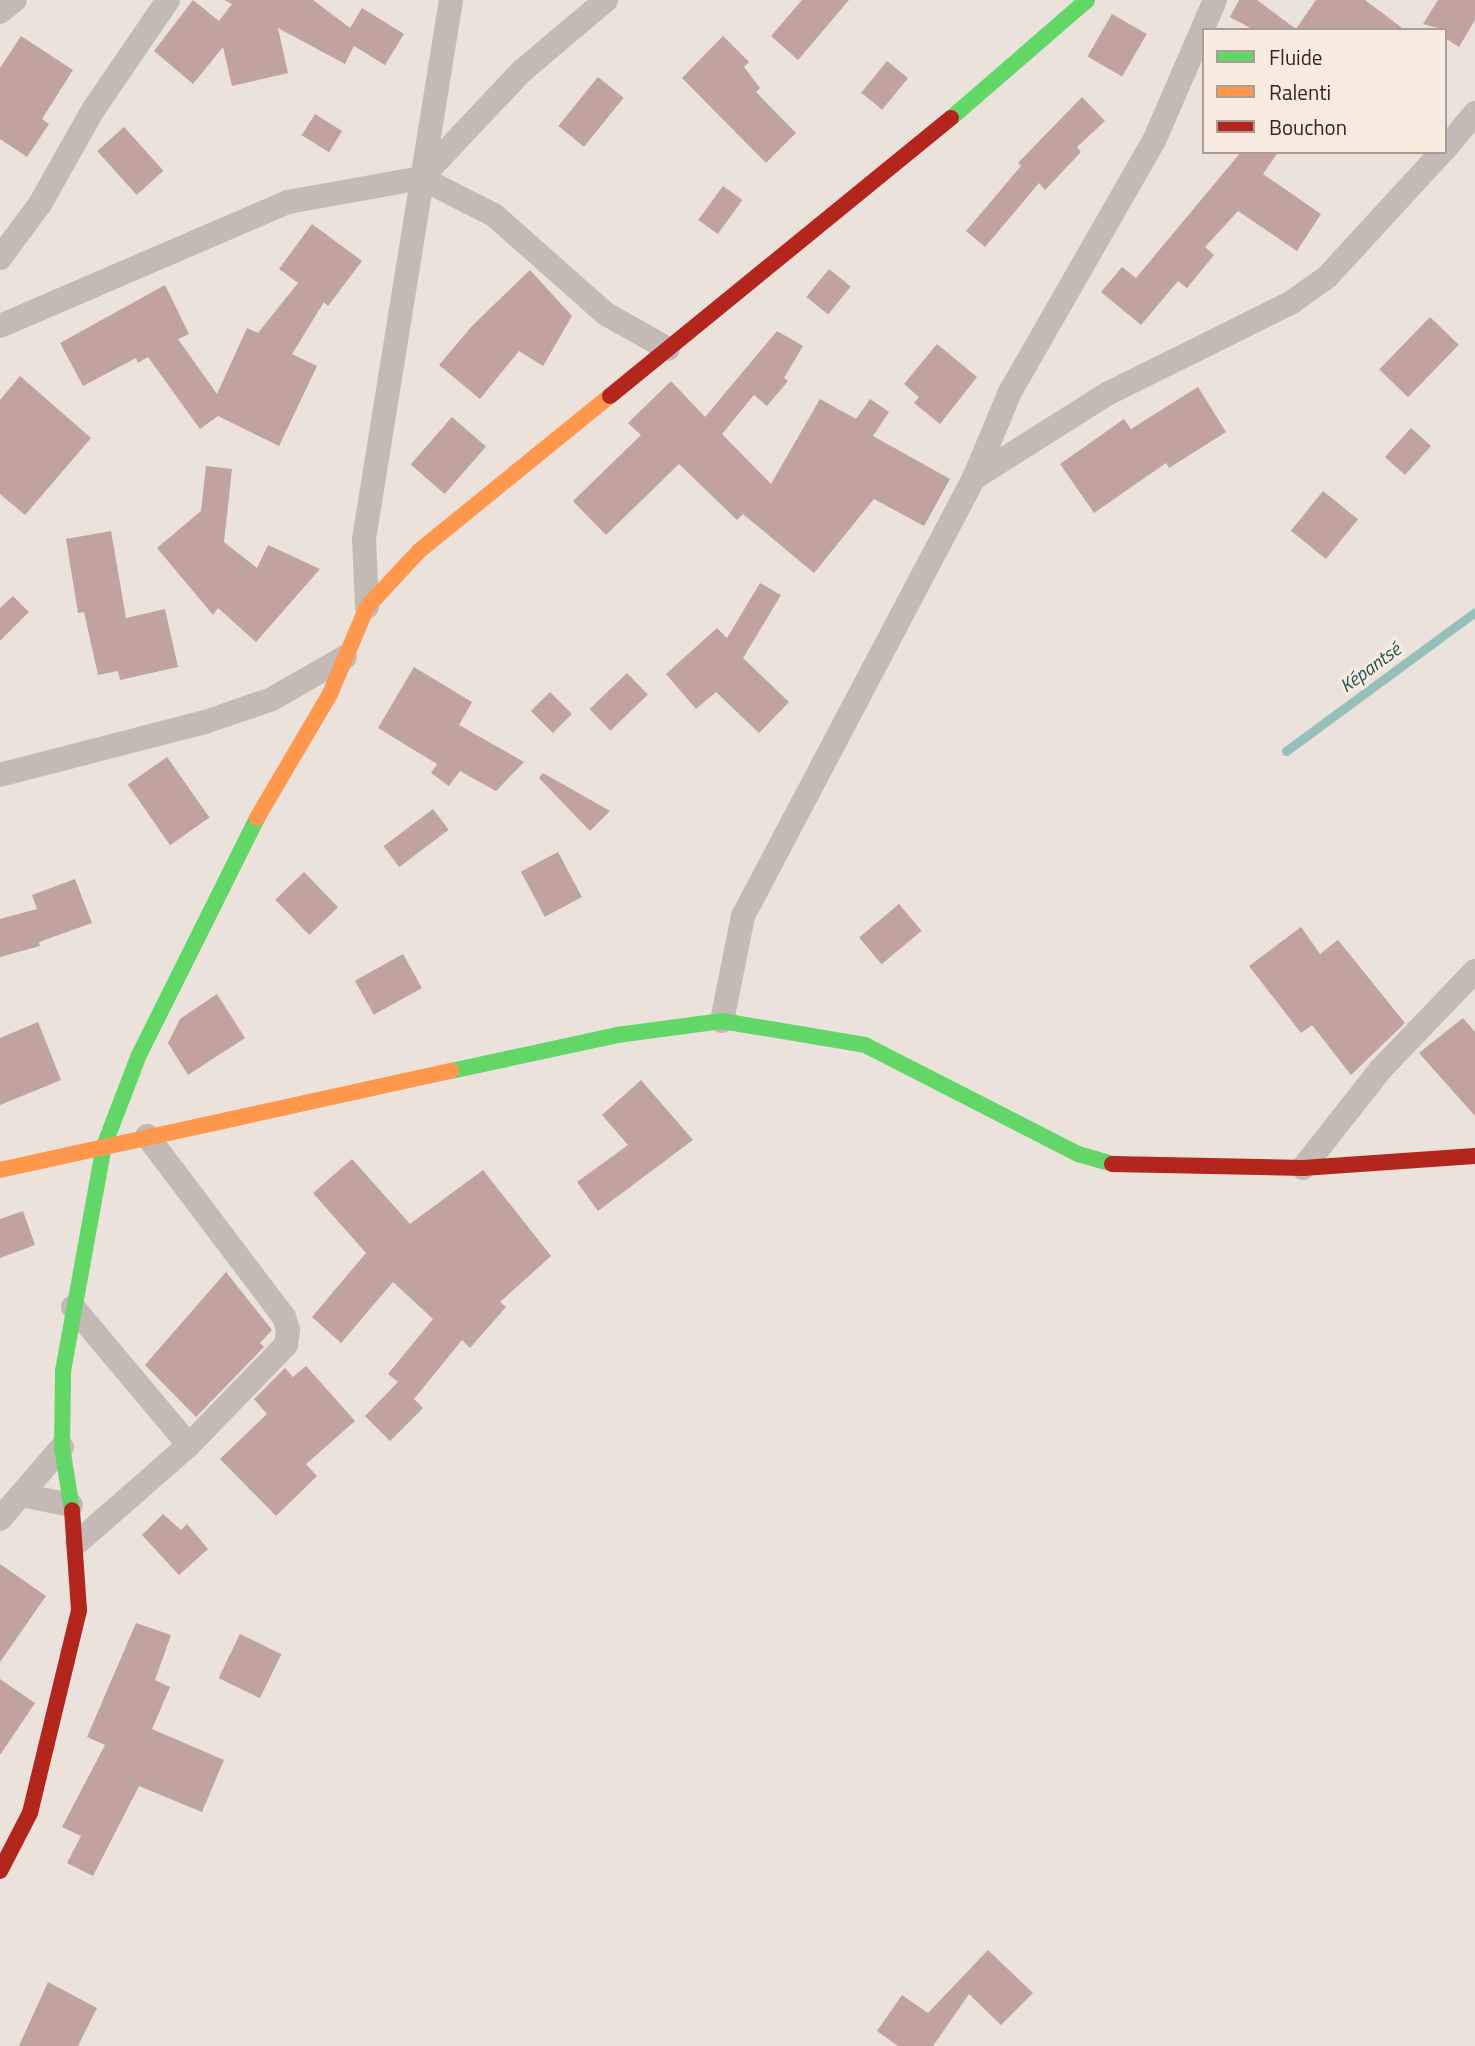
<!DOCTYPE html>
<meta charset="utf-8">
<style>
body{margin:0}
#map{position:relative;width:1475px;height:2046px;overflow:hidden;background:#ebe2db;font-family:"Titillium Web",sans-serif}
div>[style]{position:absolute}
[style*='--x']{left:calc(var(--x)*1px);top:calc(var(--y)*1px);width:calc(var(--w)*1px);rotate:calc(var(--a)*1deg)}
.stream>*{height:9px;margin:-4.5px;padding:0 4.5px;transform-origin:4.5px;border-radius:4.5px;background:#96bfba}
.building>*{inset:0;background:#c0a39c;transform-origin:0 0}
.street>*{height:24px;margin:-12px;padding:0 12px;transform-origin:12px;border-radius:12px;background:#c3bab5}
.fast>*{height:16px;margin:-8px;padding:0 8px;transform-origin:8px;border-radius:8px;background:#63d668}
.slow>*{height:16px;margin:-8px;padding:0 8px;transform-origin:8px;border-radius:8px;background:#ff974d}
.jam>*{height:16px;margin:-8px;padding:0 8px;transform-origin:8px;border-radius:8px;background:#b3261e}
span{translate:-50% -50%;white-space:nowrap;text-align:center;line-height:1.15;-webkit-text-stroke:6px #faebe1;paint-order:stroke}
.water-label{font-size:19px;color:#185654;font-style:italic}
.legend{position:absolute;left:1202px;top:28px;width:245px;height:126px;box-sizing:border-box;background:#faebe1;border:2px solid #aa9d95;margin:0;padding:9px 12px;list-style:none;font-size:21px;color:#332724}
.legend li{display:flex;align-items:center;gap:14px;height:35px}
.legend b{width:35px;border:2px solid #aa9d95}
</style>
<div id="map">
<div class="stream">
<i style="--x:1286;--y:751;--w:235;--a:-36.3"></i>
</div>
<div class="building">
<i style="clip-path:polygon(193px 0,219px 21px,232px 4px,224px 0,313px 0,350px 28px,362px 8px,404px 34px,385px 65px,354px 46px,345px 64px,278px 28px,288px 73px,232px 86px,223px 47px,193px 84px,154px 51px)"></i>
<i style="clip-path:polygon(802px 0,849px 0,798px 60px,771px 36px)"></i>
<i style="clip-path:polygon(1239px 0,1257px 0,1296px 29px,1316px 0,1365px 0,1405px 30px,1254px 30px,1230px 17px)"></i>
<i style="clip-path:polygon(1438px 0,1475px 0,1475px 20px,1459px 47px,1445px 38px,1445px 30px,1423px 24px)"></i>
<i style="left:1112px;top:14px;width:40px;height:49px;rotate:30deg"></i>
<i style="clip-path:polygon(21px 36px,73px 70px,42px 119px,49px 124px,27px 157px,0 139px,0 68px)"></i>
<i style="clip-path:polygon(723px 36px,749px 62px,744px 67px,760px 88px,756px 92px,796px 133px,766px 163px,682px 78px)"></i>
<i style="left:887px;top:61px;width:27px;height:41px;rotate:39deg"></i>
<i style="left:598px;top:77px;width:33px;height:63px;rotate:39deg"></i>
<i style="clip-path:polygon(1082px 97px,1105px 121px,1077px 147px,1081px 152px,1045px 190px,1039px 183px,985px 247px,966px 231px,1021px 166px,1018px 163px)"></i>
<i style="left:315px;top:114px;width:32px;height:25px;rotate:32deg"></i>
<i style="left:124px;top:127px;width:59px;height:36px;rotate:48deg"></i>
<i style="clip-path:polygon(1241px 152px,1278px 152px,1263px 174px,1321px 214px,1297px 251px,1238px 211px,1205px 247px,1214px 255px,1187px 288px,1178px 281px,1141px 325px,1101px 292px,1122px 267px,1136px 278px)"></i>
<i style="left:723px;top:186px;width:24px;height:42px;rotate:36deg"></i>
<i style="clip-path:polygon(312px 224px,362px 261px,328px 306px,324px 302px,292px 354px,317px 366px,279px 446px,218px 416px,200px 429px,148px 357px,138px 363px,136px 358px,83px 386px,60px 343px,165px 285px,189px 334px,178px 339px,217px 394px,247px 328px,258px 333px,298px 283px,279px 269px)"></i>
<i style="left:829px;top:269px;width:28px;height:36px;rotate:39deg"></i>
<i style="clip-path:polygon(530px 270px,572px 316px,543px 366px,519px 351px,480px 399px,439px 365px,472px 326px)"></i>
<i style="left:1430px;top:317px;width:40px;height:73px;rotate:44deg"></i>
<i style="clip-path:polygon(777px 331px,803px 346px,784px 378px,788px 381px,767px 406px,754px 395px,722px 434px,771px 484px,820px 399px,856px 419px,870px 399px,889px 412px,873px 436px,950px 479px,924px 526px,874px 499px,814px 573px,743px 514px,737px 520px,679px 464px,606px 535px,573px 501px,641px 435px,628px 423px,671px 381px,705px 417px)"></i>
<i style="clip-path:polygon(937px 344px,977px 377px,940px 424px,914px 403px,919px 397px,904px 384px)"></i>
<i style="clip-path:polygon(20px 376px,91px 438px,25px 515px,0 494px,0 400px)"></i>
<i style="clip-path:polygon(1198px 387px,1226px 432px,1169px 468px,1166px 463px,1094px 513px,1060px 464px,1124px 419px,1131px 429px)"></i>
<i style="left:452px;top:417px;width:45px;height:63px;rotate:41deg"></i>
<i style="left:1411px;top:428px;width:27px;height:39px;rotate:42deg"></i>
<i style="clip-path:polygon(206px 466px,232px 469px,224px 542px,257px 568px,268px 545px,320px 569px,256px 642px,218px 608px,213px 615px,157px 548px,201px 511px)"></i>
<i style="left:1323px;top:491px;width:45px;height:51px;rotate:39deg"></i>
<i style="clip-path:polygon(111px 531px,126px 618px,165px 609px,178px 667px,120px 680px,118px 671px,98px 675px,84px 612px,78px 613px,66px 539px)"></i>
<i style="clip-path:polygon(760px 583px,781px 595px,743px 658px,789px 702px,759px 733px,716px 692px,696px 709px,666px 674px,717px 628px,727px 638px)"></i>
<i style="clip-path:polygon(13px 596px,29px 612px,0 641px,0 608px)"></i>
<i style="clip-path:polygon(414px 667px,472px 702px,459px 725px,524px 762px,496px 791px,460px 771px,449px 786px,431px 773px,437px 764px,378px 728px)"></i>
<i style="left:627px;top:673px;width:30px;height:52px;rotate:46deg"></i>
<i style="left:550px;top:692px;width:31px;height:27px;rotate:45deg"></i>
<i style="left:167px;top:757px;width:74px;height:48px;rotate:55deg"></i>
<i style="clip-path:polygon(543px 773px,610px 811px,590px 831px,539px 778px)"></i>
<i style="left:433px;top:809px;width:26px;height:62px;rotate:53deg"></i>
<i style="left:558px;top:852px;width:51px;height:42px;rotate:62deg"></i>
<i style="left:304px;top:872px;width:49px;height:40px;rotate:46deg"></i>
<i style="clip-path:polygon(75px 879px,92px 923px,39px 942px,40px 946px,0 957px,0 919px,37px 909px,32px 895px)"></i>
<i style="left:899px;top:904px;width:35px;height:52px;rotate:50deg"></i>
<i style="clip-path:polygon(1301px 927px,1320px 954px,1338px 940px,1405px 1023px,1351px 1075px,1312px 1025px,1301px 1033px,1249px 966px)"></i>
<i style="left:403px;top:954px;width:39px;height:55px;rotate:61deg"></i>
<i style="clip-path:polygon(217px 994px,245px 1038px,188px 1075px,168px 1043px,180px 1019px)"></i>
<i style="clip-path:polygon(1463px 1018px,1475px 1032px,1475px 1116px,1419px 1053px)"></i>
<i style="clip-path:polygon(38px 1022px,61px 1080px,0 1105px,0 1038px)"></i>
<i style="clip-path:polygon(641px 1080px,693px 1140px,598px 1211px,577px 1182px,628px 1145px,602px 1115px)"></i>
<i style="clip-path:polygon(352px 1159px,410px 1224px,483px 1170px,551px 1256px,500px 1302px,506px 1307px,470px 1348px,462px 1340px,414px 1399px,423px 1408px,390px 1441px,365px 1416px,398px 1382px,388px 1374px,433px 1319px,393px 1282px,341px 1343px,312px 1317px,366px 1253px,313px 1193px)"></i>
<i style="clip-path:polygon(23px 1211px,35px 1245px,0 1258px,0 1219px)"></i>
<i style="clip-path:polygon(226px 1272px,272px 1330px,260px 1343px,264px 1347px,196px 1417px,145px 1365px)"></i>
<i style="clip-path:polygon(306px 1366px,355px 1421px,306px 1464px,317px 1476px,276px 1516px,220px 1459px,267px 1414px,254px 1399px,285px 1368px,293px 1377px)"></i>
<i style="clip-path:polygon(163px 1514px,181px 1530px,187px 1524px,208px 1549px,179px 1575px,142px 1535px)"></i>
<i style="clip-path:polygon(0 1564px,46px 1596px,0 1662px)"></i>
<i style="clip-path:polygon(136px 1623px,171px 1635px,155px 1680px,170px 1687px,152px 1729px,224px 1760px,202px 1812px,139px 1786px,93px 1876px,67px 1863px,81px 1836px,62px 1827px,105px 1745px,87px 1737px)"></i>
<i style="left:240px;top:1634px;width:46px;height:49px;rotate:26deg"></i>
<i style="clip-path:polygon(0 1679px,35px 1703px,0 1755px)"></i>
<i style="clip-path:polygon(988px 1950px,1033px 1993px,1001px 2025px,969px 1994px,933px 2046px,898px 2046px,877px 2031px,902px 1995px,928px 2013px)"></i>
<i style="clip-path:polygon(48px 1982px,97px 2008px,78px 2046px,19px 2046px)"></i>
</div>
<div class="street">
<i style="--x:0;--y:12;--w:19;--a:-39"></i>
<i style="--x:1445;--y:149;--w:47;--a:-50.2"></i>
<i style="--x:421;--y:178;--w:82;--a:26.9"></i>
<i style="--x:494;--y:215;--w:149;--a:41.5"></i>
<i style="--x:606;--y:314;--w:71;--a:29.4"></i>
<i style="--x:0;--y:258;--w:67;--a:-53.5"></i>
<i style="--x:40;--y:204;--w:108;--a:-60.6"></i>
<i style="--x:93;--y:110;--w:133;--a:-55.7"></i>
<i style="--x:0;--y:326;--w:314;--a:-23.3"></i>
<i style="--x:288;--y:202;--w:135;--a:-10.2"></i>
<i style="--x:421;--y:178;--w:147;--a:-46.7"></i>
<i style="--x:522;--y:71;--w:110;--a:-40.2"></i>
<i style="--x:974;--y:478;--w:157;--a:-32.3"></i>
<i style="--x:1107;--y:394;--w:207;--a:-26.4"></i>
<i style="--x:1292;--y:302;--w:43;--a:-35.5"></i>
<i style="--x:1327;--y:277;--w:170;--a:-47.4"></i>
<i style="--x:367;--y:607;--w:68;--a:-92.5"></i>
<i style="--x:364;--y:539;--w:546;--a:-80.83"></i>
<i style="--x:0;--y:775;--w:212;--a:-14.5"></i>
<i style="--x:205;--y:722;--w:71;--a:-18.9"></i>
<i style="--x:272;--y:699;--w:84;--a:-29.9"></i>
<i style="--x:722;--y:1021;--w:107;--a:-78.7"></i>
<i style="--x:743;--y:916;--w:495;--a:-62.2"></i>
<i style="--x:974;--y:478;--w:93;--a:-67.3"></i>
<i style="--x:1010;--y:392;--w:289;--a:-60.2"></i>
<i style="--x:1154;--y:141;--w:154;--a:-66.6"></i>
<i style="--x:1303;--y:1168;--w:125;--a:-51.8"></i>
<i style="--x:1380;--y:1070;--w:137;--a:-46.2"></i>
<i style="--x:73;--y:1307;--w:180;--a:50"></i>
<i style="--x:21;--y:1495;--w:51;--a:11.3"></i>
<i style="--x:0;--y:1519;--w:95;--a:-49.3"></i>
<i style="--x:77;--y:1543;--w:149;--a:-41.2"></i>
<i style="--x:189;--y:1445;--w:139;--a:-45.9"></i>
<i style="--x:286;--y:1345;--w:15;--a:-82"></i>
<i style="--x:288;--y:1330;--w:14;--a:-107"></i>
<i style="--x:284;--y:1317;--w:227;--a:-127.1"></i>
</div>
<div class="fast">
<i style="--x:951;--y:118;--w:180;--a:-40.9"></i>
<i style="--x:451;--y:1071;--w:170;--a:-12.2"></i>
<i style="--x:617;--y:1035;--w:106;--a:-7.6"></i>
<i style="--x:722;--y:1021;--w:145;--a:9.5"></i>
<i style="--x:865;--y:1045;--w:239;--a:27.1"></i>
<i style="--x:1078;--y:1154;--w:35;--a:16"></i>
<i style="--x:72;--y:1510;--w:64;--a:-99"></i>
<i style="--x:62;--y:1447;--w:76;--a:-89.2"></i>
<i style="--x:63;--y:1371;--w:229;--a:-79.7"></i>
<i style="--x:104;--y:1146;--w:97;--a:-69"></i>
<i style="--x:139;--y:1055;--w:265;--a:-63.5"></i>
</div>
<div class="slow">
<i style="--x:257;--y:818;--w:144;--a:-59.5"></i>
<i style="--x:330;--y:694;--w:95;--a:-67"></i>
<i style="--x:367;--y:607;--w:76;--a:-47.1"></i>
<i style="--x:419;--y:551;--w:246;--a:-39.1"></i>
<i style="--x:0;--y:1170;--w:462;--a:-12.4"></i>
</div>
<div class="jam">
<i style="--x:610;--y:396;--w:440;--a:-39.2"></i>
<i style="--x:1112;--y:1164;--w:191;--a:1.2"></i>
<i style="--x:1303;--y:1168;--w:172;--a:-4"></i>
<i style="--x:0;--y:1871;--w:65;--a:-62.7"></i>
<i style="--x:30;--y:1813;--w:209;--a:-76.4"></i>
<i style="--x:79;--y:1610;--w:100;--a:-94"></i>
</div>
<div class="water-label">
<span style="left:1370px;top:667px;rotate:-36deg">Képantsé</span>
</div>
<ul class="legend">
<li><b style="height:9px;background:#63d668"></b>Fluide</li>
<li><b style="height:9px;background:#ff974d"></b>Ralenti</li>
<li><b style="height:9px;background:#b3261e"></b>Bouchon</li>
</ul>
</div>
